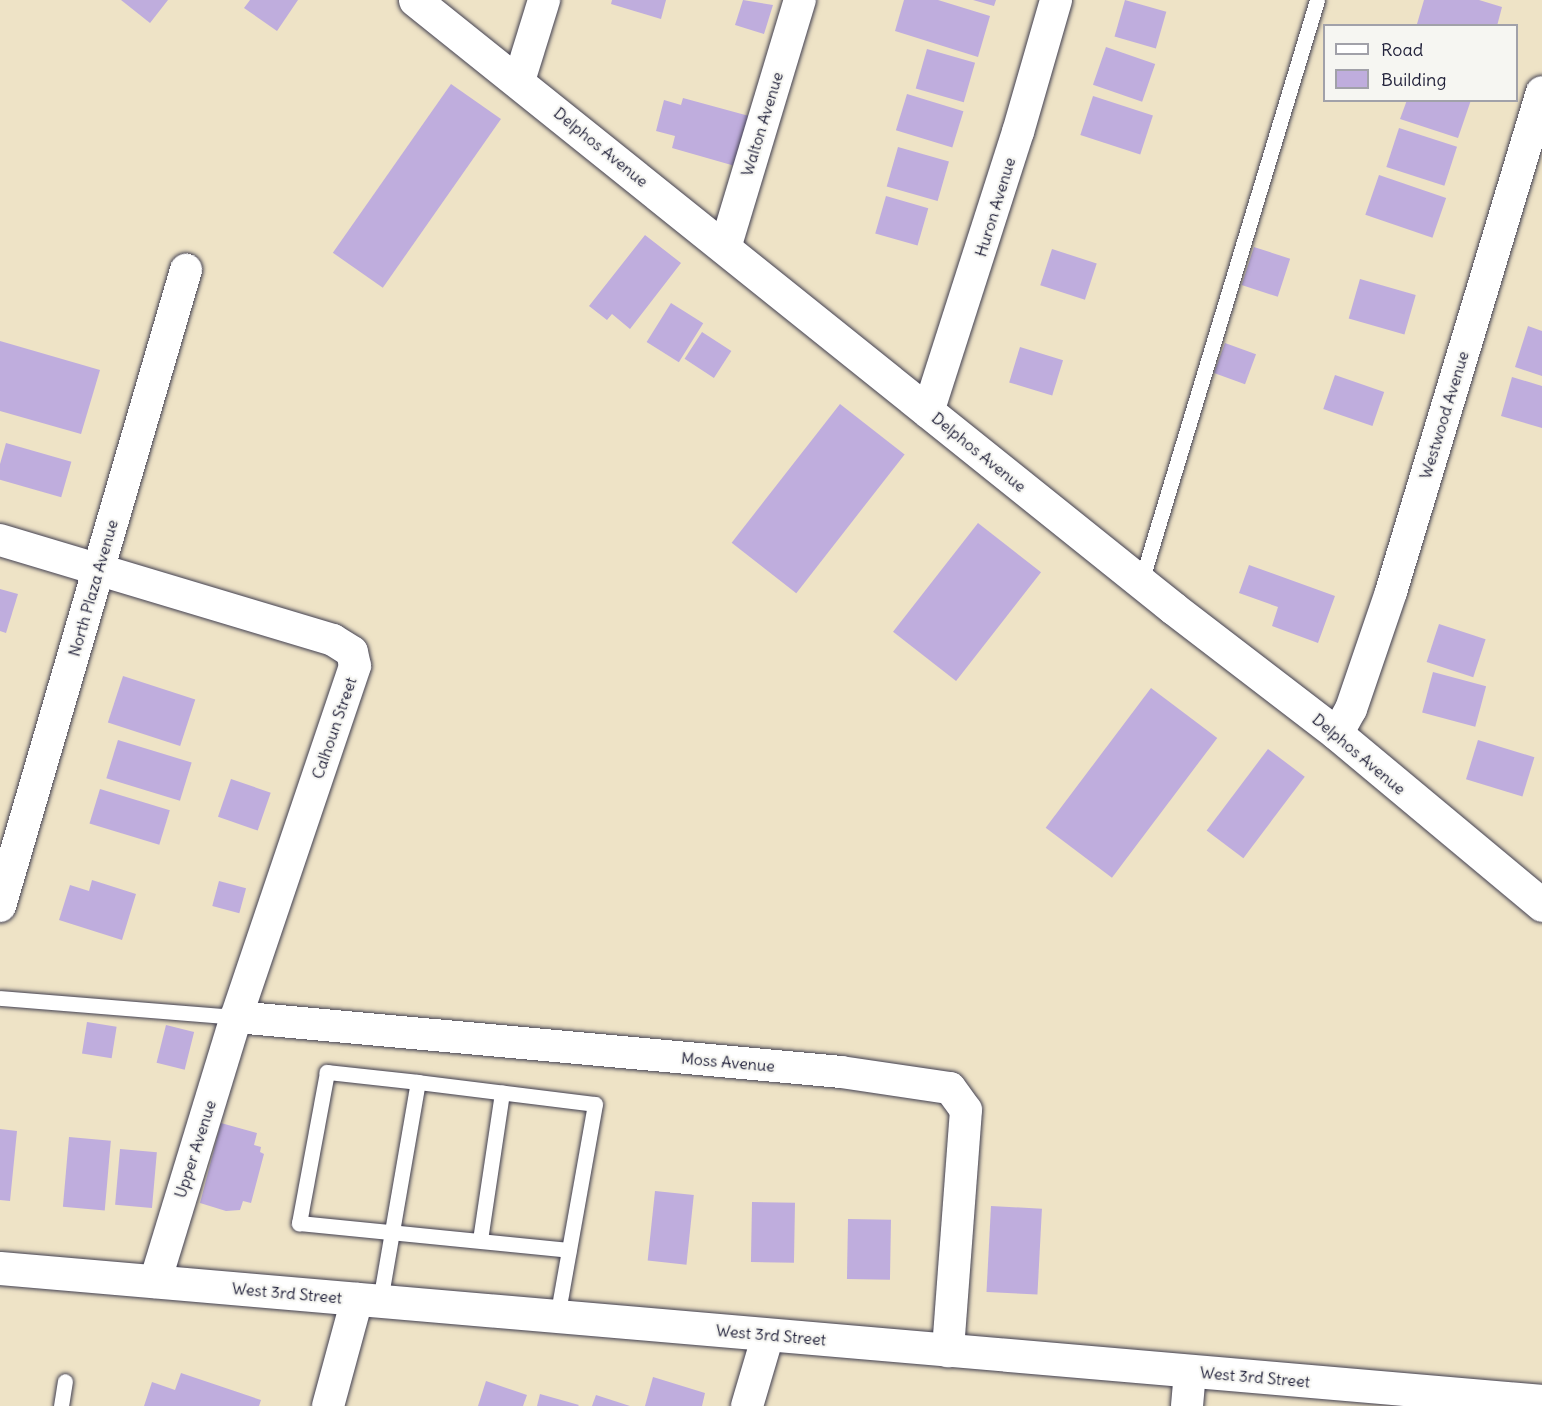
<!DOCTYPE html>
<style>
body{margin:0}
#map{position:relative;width:1542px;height:1406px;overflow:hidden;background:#eee3c6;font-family:Delius,sans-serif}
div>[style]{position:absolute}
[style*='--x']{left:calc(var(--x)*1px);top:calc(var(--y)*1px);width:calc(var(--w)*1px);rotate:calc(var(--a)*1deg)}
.building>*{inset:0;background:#bfaddd;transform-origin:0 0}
.roads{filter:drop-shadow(0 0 2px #413f50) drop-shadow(0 0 2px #413f50)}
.lane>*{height:15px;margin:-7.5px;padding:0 7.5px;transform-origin:7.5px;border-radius:7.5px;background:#fff}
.street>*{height:32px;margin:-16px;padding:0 16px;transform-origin:16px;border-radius:16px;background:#fff}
.secondary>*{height:33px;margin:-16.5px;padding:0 16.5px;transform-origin:16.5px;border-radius:16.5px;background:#fff}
.primary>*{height:33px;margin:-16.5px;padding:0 16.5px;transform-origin:16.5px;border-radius:16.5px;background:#fff}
span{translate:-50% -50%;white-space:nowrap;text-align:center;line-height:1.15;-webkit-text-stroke:4.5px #f6f6f2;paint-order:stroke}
.street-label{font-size:16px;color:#22223b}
.legend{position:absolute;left:1323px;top:24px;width:195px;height:78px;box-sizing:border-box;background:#f6f6f2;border:2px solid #a1a1a9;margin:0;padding:8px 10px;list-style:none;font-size:18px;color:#22223b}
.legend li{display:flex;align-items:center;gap:12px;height:30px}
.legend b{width:30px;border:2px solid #a1a1a9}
</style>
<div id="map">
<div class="building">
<i style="clip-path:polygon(121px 0,168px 0,150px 23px)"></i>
<i style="clip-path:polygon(250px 0,298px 0,277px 31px,244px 8px)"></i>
<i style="clip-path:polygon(612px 0,666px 0,661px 19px,611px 4px)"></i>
<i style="clip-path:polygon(743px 0,773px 5px,764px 34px,735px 25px)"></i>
<i style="clip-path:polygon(904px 0,938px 0,990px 16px,978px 57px,895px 31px)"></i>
<i style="clip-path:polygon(973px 0,996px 0,994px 6px)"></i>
<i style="left:1125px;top:0;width:43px;height:38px;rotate:16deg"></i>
<i style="clip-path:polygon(1424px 0,1479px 0,1502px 7px,1497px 26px,1424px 26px,1417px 24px)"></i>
<i style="left:1106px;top:47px;width:52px;height:40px;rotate:19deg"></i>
<i style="left:927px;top:49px;width:50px;height:41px;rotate:16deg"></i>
<i style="left:451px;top:84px;width:61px;height:206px;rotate:35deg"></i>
<i style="left:907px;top:94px;width:59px;height:38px;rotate:17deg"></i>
<i style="left:1093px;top:96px;width:63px;height:41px;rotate:18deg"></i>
<i style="clip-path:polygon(683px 98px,749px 116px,735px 166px,672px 148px,675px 136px,656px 131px,664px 100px,681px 105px)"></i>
<i style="clip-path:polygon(1407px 100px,1471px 100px,1458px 138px,1400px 119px)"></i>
<i style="left:1399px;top:128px;width:61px;height:41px;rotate:18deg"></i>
<i style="left:898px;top:147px;width:53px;height:41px;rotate:16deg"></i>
<i style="left:1379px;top:175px;width:71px;height:42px;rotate:19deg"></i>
<i style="left:886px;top:196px;width:44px;height:39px;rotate:16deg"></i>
<i style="clip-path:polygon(645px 235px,681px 263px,630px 329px,612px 314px,607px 320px,589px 306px)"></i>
<i style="left:1254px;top:247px;width:38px;height:40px;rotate:18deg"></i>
<i style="left:1052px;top:249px;width:47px;height:38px;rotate:18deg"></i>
<i style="left:1360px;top:279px;width:58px;height:41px;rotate:16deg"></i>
<i style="left:671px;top:303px;width:38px;height:46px;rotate:32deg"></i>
<i style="clip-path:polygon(1528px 326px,1542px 331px,1542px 376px,1515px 367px)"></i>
<i style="left:702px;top:332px;width:35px;height:32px;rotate:33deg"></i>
<i style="clip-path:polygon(0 341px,100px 370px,81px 434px,0 411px)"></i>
<i style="left:1225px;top:343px;width:33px;height:32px;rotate:20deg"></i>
<i style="left:1020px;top:347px;width:45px;height:37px;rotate:17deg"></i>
<i style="left:1335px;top:375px;width:52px;height:36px;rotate:19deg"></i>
<i style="clip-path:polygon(1512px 377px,1542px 386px,1542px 428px,1501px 416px)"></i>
<i style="left:840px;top:404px;width:82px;height:176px;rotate:38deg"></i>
<i style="left:6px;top:443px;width:68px;height:37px;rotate:16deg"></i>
<i style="left:978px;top:523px;width:80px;height:138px;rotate:38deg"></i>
<i style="clip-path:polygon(1249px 565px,1335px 596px,1318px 643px,1272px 626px,1278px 607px,1239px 593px)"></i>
<i style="clip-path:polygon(0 589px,18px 594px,6px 633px,0 631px)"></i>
<i style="left:1439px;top:624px;width:49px;height:40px;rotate:18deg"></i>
<i style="left:1433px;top:672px;width:55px;height:42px;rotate:15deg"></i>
<i style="left:123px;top:676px;width:76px;height:49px;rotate:18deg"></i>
<i style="left:1151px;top:688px;width:83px;height:175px;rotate:37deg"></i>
<i style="left:118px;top:740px;width:77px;height:40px;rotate:17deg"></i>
<i style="left:1478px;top:740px;width:59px;height:41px;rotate:17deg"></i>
<i style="left:1268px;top:749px;width:46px;height:102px;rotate:37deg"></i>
<i style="left:231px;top:779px;width:42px;height:40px;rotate:19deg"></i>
<i style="left:100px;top:789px;width:73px;height:36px;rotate:17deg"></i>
<i style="clip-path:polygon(92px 880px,136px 894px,122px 940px,59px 920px,70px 885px,89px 891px)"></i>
<i style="left:219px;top:881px;width:28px;height:26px;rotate:15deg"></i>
<i style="left:87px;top:1022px;width:30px;height:32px;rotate:9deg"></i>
<i style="left:166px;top:1025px;width:29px;height:39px;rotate:14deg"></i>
<i style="clip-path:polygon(221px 1123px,257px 1133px,254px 1145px,261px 1147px,260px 1152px,264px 1154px,251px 1203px,243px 1201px,240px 1210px,226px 1211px,200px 1203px)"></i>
<i style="clip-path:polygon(0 1129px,17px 1131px,10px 1201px,0 1200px)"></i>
<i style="left:69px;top:1137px;width:42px;height:70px;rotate:5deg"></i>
<i style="left:120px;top:1149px;width:37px;height:56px;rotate:5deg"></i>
<i style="left:655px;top:1191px;width:39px;height:70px;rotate:6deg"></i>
<i style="left:752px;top:1202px;width:43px;height:60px;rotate:1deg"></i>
<i style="left:991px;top:1206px;width:51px;height:86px;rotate:3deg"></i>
<i style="left:848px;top:1219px;width:43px;height:60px;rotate:1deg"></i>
<i style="clip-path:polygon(181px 1373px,261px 1400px,259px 1406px,144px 1406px,152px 1382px,175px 1390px)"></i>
<i style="clip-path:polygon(653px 1377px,705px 1393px,702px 1406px,645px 1406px)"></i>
<i style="clip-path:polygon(486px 1381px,527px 1395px,523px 1406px,478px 1406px)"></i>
<i style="clip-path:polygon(540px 1394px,579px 1405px,578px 1406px,537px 1406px)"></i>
<i style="clip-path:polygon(596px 1395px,630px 1406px,592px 1406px)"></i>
</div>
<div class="roads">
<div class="lane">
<i style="--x:1141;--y:582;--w:608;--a:-73.17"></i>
<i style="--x:0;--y:998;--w:237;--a:4.6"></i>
<i style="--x:418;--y:1082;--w:92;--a:-173.7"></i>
<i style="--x:327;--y:1072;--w:154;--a:100.5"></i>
<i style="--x:299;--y:1223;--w:271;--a:5.7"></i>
<i style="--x:480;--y:1240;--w:149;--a:-81.5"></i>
<i style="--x:380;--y:1301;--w:222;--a:-80.2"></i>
<i style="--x:418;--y:1082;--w:178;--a:7.1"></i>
<i style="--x:595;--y:1104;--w:216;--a:100.1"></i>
<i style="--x:61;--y:1406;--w:25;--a:-81"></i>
</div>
<div class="street">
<i style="--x:519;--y:81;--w:85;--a:-72.8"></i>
<i style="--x:725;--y:248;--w:259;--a:-73.2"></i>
<i style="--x:928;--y:412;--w:294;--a:-72.2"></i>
<i style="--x:1018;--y:132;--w:137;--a:-73.9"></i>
<i style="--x:0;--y:540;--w:348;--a:16.7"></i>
<i style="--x:333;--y:640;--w:22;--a:32"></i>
<i style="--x:352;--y:652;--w:14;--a:78"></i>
<i style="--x:355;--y:666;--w:371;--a:108.7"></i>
<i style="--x:236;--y:1017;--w:277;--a:107"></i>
<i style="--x:1337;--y:734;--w:29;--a:-61"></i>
<i style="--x:1351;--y:709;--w:124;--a:-71.1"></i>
<i style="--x:1391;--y:592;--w:522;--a:-73.2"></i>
<i style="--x:0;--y:906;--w:663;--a:-73.7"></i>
<i style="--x:236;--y:1017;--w:607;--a:5.19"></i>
<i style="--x:841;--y:1072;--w:110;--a:8.4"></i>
<i style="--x:950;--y:1088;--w:27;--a:54"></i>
<i style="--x:966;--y:1110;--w:242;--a:94.3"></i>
<i style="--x:328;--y:1406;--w:111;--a:-74.8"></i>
<i style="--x:747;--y:1406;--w:74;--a:-73.5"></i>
<i style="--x:1187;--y:1406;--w:35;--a:-85"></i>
</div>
<div class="secondary">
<i style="--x:415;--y:0;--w:972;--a:38.73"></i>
<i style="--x:1173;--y:608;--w:207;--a:37.5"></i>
<i style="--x:1337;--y:734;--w:267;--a:39.8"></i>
</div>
<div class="primary">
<i style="--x:0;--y:1268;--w:1548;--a:4.93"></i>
</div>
</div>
<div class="street-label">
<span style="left:762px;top:124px;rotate:-73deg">Walton Avenue</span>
<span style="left:601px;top:147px;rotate:39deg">Delphos Avenue</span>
<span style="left:995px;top:207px;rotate:-73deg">Huron Avenue</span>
<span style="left:1444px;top:415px;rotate:-73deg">Westwood Avenue</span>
<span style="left:979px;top:452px;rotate:39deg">Delphos Avenue</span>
<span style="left:93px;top:588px;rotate:-74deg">North Plaza Avenue</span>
<span style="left:334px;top:728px;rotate:-71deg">Calhoun Street</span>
<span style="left:1359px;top:754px;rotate:40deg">Delphos Avenue</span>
<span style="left:728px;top:1062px;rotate:5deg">Moss Avenue</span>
<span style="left:195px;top:1149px;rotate:-72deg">Upper Avenue</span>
<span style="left:287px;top:1293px;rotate:5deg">West 3rd Street</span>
<span style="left:771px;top:1335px;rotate:5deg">West 3rd Street</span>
<span style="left:1255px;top:1377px;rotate:5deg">West 3rd Street</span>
</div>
<ul class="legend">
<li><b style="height:8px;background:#fff"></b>Road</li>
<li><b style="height:16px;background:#bfaddd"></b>Building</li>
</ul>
</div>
